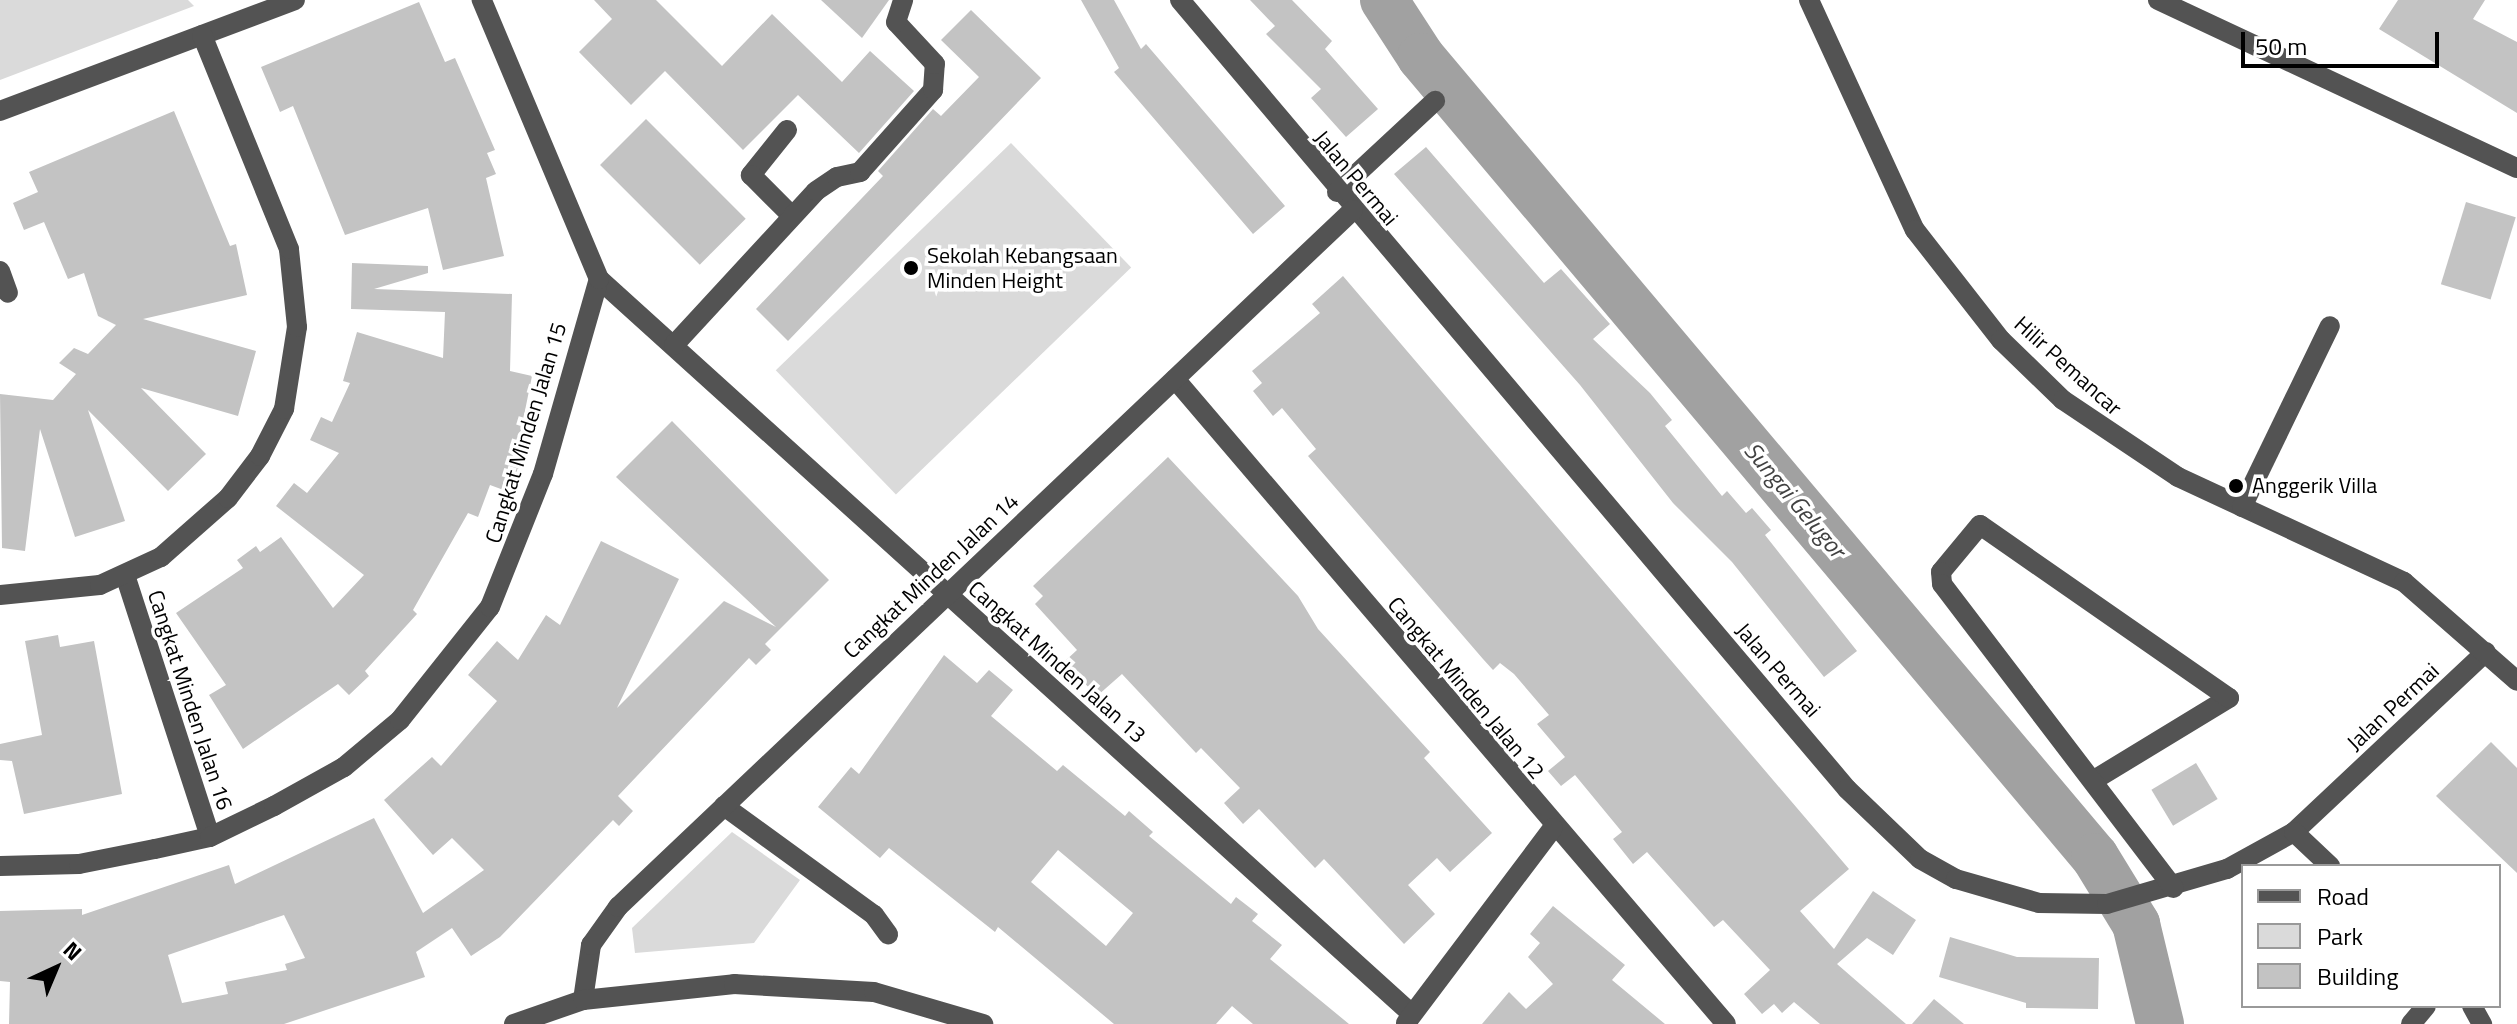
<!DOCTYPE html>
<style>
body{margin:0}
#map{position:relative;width:2517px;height:1024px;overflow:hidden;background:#fff;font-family:"Titillium Web",sans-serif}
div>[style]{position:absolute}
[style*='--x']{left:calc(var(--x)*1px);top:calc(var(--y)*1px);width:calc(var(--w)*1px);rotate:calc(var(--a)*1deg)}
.green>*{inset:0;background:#dadada;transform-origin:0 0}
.stream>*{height:8px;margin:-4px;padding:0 4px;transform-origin:4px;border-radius:4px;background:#a1a1a1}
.river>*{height:48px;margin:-24px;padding:0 24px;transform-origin:24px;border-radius:24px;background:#a1a1a1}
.building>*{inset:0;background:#c3c3c3;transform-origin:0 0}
.minor>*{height:20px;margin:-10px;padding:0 10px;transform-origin:10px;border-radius:10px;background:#535353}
.dots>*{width:22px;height:22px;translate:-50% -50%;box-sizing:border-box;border:4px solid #fff;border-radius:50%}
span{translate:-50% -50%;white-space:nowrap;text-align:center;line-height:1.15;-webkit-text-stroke:7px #fff;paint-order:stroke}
.street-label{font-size:22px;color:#000}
.poi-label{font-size:22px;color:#000}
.left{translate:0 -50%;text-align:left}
.water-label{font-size:24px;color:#424242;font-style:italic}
.legend{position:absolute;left:2241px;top:864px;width:260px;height:144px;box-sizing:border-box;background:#fff;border:2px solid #999;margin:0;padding:10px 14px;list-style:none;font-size:24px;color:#000}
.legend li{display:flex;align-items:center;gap:16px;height:40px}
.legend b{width:40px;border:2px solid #999}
.north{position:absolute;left:16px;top:928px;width:80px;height:80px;-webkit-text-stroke:6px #fff;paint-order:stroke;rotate:44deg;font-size:22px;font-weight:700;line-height:32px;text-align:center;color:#000}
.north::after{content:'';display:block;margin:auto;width:28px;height:36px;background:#000;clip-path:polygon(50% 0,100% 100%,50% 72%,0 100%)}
.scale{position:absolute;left:2241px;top:32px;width:198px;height:36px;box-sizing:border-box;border:4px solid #000;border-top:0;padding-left:10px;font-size:24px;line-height:28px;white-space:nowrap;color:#000;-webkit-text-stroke:6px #fff;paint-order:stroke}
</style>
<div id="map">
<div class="green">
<i style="clip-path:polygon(0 0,188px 0,194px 6px,0 80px)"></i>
<i style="left:1011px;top:143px;width:173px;height:327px;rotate:46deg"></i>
<i style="clip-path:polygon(732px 832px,800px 880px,754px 943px,635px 953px,632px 928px)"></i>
</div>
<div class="stream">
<i style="--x:1385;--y:1;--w:2;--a:-27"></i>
</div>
<div class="river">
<i style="--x:1384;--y:0;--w:68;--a:57"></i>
<i style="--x:1421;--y:57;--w:1046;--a:49.89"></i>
<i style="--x:2095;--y:857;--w:79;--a:58.5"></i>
<i style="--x:2136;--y:924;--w:103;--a:76.5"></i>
</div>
<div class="building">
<i style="clip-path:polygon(594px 0,656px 0,722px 66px,772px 14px,842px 82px,870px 51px,914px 91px,859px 153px,798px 95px,743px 150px,665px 71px,631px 105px,579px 52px,612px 19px)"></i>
<i style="clip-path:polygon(821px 0,889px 0,862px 38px)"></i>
<i style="clip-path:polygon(1081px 0,1114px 0,1141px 49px,1146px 44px,1285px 206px,1253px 234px,1114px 72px,1119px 68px)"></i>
<i style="clip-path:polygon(1250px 0,1292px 0,1332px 41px,1325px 49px,1378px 109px,1346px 137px,1311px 98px,1321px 89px,1266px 34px,1275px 26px)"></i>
<i style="clip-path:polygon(2398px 0,2485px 0,2473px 19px,2517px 42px,2517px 113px,2379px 29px)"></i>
<i style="clip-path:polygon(419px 2px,445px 62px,455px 58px,495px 150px,487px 153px,496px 174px,486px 178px,504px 256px,443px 270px,428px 208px,345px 235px,293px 106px,280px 112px,261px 67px)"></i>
<i style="clip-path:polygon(971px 10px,1041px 78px,788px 341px,756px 309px,883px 176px,878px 171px,933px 109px,941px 116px,979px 77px,941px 40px)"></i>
<i style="clip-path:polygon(174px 111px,230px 246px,236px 244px,247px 295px,143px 319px,256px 351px,238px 416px,141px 388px,206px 454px,168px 491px,88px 410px,125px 521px,75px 537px,40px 429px,25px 551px,2px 548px,0 394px,53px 400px,76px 374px,59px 363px,74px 348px,88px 354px,116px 325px,98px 316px,84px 273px,68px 279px,44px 222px,24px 230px,13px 203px,38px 192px,29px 172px)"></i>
<i style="left:646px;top:119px;width:141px;height:65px;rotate:45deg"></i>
<i style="clip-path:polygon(1426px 147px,1544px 283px,1561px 269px,1610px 324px,1593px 339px,1650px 393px,1672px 420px,1665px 426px,1722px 496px,1727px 491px,1746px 513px,1752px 508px,1771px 530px,1765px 535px,1857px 651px,1824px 677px,1732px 562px,1673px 503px,1580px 385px,1394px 174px)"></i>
<i style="left:2466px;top:202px;width:52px;height:86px;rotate:17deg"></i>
<i style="clip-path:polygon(352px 263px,428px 266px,428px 273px,374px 289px,512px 294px,510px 371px,532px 376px,514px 465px,519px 467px,509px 492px,490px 485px,478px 517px,468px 513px,413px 610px,417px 614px,365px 671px,369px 676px,349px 695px,338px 684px,243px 749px,209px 695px,226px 685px,176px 613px,243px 568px,237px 560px,256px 546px,260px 552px,281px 537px,333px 608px,364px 575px,276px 506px,294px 483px,307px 493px,339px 453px,310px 440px,321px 417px,332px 422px,350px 383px,343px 381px,357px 332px,443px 358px,445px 312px,351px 309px)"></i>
<i style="clip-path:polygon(1343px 276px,1849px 869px,1800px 911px,1834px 949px,1873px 891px,1916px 920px,1893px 955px,1867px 938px,1837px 964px,1906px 1024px,1820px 1024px,1794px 1002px,1782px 1013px,1774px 1004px,1762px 1014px,1744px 994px,1770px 970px,1723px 920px,1714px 927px,1647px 852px,1633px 864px,1613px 839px,1622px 832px,1575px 775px,1561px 786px,1548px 771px,1565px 757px,1537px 724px,1549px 715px,1514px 674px,1500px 663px,1493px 670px,1483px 659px,1308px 456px,1316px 449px,1282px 408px,1273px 416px,1253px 391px,1262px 383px,1252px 371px,1320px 313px,1312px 304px)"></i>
<i style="clip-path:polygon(evenodd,672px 421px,829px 580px,765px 644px,771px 650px,756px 665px,749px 658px,618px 796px,633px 811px,619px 826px,613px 820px,500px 937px,471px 956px,452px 928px,416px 952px,425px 977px,284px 1024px,9px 1024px,10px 982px,0 981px,0 911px,82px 909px,82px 915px,229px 865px,235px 884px,374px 818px,423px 913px,484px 870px,452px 838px,433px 855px,384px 800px,432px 757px,441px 766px,497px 701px,468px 675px,497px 641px,518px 660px,546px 615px,560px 625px,601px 541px,679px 579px,617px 708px,724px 601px,776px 627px,616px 477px,672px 421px,284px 915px,305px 958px,285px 964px,287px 970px,225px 982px,228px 994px,182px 1003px,168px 955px,284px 915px)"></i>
<i style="clip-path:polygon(1168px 457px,1298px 596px,1318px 629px,1430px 752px,1424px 758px,1492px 833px,1450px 872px,1437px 858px,1408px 885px,1435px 914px,1404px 944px,1324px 859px,1315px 868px,1259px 809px,1243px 824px,1224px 803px,1240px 788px,1201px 748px,1196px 753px,1122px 674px,1097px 696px,1064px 662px,1077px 650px,1035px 604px,1043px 596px,1033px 586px)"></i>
<i style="clip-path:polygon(58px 635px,60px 647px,94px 641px,122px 794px,24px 814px,12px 761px,0 760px,0 744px,42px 735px,25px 641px)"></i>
<i style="clip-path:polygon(evenodd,944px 655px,977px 683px,989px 670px,1013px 690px,991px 716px,1057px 771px,1063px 765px,1125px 816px,1129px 811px,1153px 832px,1149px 836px,1231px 904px,1236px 897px,1258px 914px,1252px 921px,1282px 945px,1270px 959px,1349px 1024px,1253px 1024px,1232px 1006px,1216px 1024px,1114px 1024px,998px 927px,995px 932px,889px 848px,880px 858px,818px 807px,851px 767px,859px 774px,944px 655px,1058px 850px,1133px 913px,1106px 946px,1031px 882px,1058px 850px)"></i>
<i style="clip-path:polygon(2491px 742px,2517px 768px,2517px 873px,2436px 796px)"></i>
<i style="left:2196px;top:763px;width:42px;height:52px;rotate:59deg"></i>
<i style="clip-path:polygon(1553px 906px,1625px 965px,1612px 980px,1665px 1024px,1482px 1024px,1509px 992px,1526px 1009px,1553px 984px,1528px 957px,1540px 943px,1530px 934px)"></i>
<i style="clip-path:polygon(1950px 937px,2017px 957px,2099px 958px,2098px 1009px,2026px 1008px,2026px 1003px,1939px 977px)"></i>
<i style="clip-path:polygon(1934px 999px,1964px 1024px,1912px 1024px)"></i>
</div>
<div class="minor">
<i style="--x:1180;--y:0;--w:1033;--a:49.79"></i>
<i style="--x:1847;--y:789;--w:101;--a:43.8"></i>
<i style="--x:1920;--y:859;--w:41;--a:29.1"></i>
<i style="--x:1956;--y:879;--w:86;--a:16.1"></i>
<i style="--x:2039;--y:903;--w:68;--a:0.8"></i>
<i style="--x:2107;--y:904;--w:125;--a:-16.3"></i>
<i style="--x:2227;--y:869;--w:77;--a:-28.9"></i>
<i style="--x:2294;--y:832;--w:263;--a:-43.2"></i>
<i style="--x:1809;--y:0;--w:253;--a:65.3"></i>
<i style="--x:1915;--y:230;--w:140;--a:52"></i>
<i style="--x:2001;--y:340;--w:86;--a:44.1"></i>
<i style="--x:2063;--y:400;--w:138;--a:33.8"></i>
<i style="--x:2178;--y:477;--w:249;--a:24.9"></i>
<i style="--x:2404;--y:582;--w:150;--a:41.2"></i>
<i style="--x:2158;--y:0;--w:396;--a:25.1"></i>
<i style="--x:0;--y:111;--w:315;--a:-20.6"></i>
<i style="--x:787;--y:130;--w:58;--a:128.7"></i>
<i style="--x:751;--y:175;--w:58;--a:45"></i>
<i style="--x:1337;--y:192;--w:134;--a:-42.9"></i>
<i style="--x:0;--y:271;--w:23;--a:70"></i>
<i style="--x:599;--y:279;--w:1096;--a:42.12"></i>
<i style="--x:674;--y:345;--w:209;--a:-47.3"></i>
<i style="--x:816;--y:191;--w:25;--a:-34"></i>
<i style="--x:837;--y:177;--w:24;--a:-12"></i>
<i style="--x:860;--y:172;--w:110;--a:-48.3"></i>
<i style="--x:933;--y:90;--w:26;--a:-86"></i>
<i style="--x:935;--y:64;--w:57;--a:-132.9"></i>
<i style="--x:896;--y:22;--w:23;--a:-72"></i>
<i style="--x:1175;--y:379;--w:848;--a:49.49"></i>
<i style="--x:2242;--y:507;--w:201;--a:-64.1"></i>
<i style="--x:126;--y:578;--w:272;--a:72"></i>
<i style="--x:0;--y:595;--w:100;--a:-5.7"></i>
<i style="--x:100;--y:585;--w:67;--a:-24.7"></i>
<i style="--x:161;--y:557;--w:89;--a:-41.4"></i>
<i style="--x:228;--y:498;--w:53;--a:-52.7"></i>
<i style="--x:260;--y:456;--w:53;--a:-62.9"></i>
<i style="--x:284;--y:409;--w:83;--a:-81"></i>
<i style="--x:297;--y:327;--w:78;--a:-95.9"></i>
<i style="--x:289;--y:249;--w:231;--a:-112.1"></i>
<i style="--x:2094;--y:780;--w:158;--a:-31.3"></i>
<i style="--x:2229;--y:698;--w:303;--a:-145.2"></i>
<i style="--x:1980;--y:525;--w:61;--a:129.7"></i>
<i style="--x:1941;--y:572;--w:12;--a:85"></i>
<i style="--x:1942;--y:584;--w:382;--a:52.7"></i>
<i style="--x:724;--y:806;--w:185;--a:36"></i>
<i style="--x:874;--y:915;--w:24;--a:54"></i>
<i style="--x:2294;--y:832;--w:50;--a:43.4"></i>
<i style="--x:0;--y:866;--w:79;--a:-1.5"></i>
<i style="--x:79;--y:864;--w:77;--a:-11.2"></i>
<i style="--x:155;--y:849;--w:56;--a:-12.3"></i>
<i style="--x:210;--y:837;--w:71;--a:-25.8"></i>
<i style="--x:274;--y:806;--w:80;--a:-29.1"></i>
<i style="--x:344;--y:767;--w:73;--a:-40"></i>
<i style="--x:400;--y:720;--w:144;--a:-51.5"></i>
<i style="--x:490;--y:607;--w:143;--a:-68.3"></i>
<i style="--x:543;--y:474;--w:203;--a:-74"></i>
<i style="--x:599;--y:279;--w:303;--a:-112.8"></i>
<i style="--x:583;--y:1000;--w:56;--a:-81.7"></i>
<i style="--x:591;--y:945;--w:47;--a:-54.6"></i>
<i style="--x:618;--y:907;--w:1013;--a:-43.48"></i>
<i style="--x:2472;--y:1006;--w:21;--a:61"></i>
<i style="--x:1406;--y:1023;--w:244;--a:-53"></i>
<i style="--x:514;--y:1024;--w:73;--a:-19.2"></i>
<i style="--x:583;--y:1000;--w:152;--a:-6"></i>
<i style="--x:734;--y:984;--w:140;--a:3.3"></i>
<i style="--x:874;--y:992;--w:114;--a:16.4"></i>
<i style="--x:2411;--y:1024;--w:23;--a:-50"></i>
</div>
<div class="dots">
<i style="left:911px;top:268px;background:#000"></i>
<i style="left:2236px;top:486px;background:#000"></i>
</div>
<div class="street-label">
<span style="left:1356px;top:178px;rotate:50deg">Jalan Permai</span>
<span style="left:2068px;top:366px;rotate:42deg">Hilir Pemancar</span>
<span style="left:526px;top:433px;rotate:-73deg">Cangkat Minden Jalan 15</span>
<span style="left:931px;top:576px;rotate:-43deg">Cangkat Minden Jalan 14</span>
<span style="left:1057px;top:662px;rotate:42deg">Cangkat Minden Jalan 13</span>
<span style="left:1778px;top:670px;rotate:49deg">Jalan Permai</span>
<span style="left:1466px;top:688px;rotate:50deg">Cangkat Minden Jalan 12</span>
<span style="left:190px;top:700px;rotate:72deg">Cangkat Minden Jalan 16</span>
<span style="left:2393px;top:707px;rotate:-43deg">Jalan Permai</span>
</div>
<div class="poi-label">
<span class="left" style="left:927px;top:268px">Sekolah Kebangsaan<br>Minden Height</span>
<span class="left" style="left:2252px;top:486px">Anggerik Villa</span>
</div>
<div class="water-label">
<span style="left:1795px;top:500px;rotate:50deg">Sungai Gelugor</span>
</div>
<ul class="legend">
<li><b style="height:10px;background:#535353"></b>Road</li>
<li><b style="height:22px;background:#dadada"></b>Park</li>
<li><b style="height:22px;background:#c3c3c3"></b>Building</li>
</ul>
<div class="north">N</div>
<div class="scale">50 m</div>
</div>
